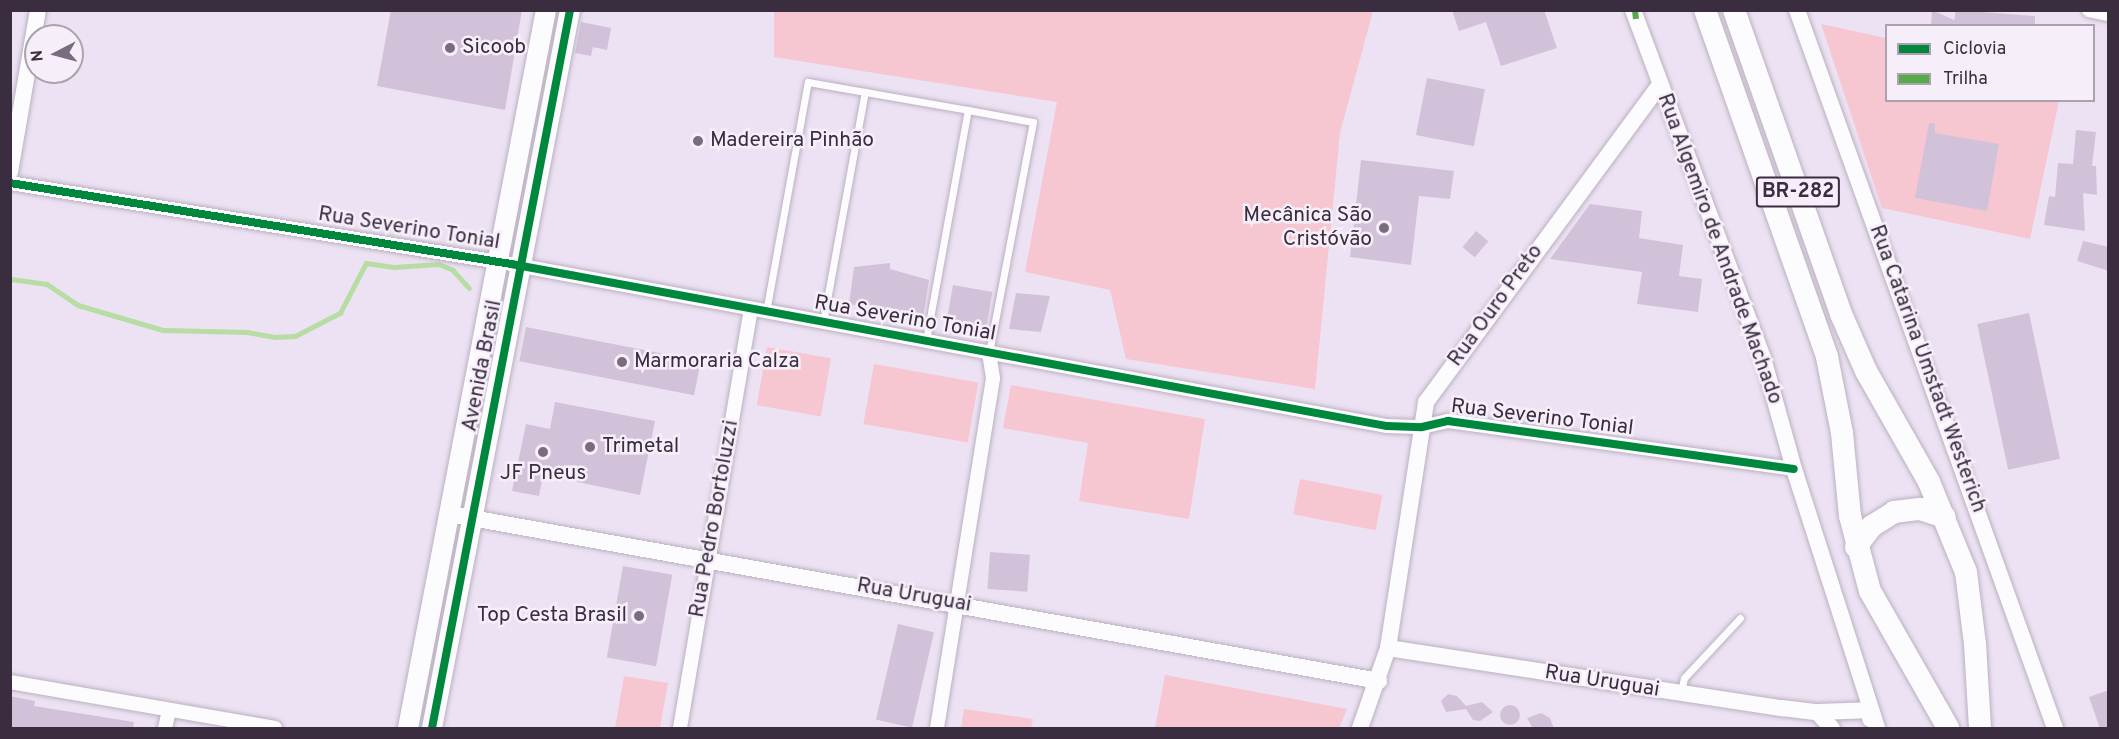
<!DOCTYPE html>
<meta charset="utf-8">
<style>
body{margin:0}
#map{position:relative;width:2119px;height:739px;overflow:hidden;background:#ede2f3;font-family:Overpass,sans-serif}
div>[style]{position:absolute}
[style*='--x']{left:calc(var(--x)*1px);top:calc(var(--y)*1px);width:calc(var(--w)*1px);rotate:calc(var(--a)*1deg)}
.green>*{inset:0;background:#f6c7d1;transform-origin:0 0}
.stream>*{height:4.5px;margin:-2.25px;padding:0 2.25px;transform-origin:2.25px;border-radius:2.25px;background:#b8dda4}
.building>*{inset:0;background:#d2c2d9;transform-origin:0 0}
.round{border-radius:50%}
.roads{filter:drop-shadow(0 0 2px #bbb0c0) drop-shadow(0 0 2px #bbb0c0)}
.service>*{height:7px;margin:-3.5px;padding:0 3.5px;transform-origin:3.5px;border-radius:3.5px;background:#fcfbfd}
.minor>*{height:14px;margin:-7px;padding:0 7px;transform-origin:7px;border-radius:7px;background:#fcfbfd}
.tertiary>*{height:16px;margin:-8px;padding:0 8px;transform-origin:8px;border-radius:8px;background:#fcfbfd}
.secondary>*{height:20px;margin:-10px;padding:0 10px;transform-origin:10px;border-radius:10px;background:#fcfbfd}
.trunk>*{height:22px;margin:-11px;padding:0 11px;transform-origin:11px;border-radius:11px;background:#fcfbfd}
.quiet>*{height:6px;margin-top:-3px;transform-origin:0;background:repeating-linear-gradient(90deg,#55ab46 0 12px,transparent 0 18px)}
.cycleway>*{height:8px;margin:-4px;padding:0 4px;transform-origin:4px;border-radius:4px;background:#00873e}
.dots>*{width:16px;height:16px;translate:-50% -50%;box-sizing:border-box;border:3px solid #f6eff9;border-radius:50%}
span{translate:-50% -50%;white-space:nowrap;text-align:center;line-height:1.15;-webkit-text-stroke:5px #f6eff9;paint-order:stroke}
.shield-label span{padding:2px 4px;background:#f6eff9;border:2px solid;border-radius:4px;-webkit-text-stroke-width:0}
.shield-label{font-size:20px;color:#3a2d40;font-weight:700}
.poi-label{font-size:21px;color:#3a2d40}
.left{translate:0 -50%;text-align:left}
.right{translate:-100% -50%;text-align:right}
.street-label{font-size:21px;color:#3a2d40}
.frame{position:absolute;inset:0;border:12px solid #3a2d40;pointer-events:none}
.legend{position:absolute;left:1885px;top:24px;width:210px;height:78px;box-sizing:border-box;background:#f6eff9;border:2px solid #aba1af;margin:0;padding:8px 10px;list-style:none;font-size:18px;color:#3a2d40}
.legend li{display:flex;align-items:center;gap:12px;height:30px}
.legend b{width:30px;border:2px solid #aba1af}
.north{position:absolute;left:24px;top:24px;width:60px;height:60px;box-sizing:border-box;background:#f6eff9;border:2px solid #aba1af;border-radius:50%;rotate:264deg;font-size:16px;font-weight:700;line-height:24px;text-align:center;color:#3a2d40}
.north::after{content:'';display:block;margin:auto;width:21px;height:27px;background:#796c7f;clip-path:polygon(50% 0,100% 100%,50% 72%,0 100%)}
</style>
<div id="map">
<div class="green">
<i style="clip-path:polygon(774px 11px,1373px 11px,1340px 133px,1315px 389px,1126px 359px,1110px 290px,1025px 272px,1057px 102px,774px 57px)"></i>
<i style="clip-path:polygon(1821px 24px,1886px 38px,1886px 100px,2059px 101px,2030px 239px,1882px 208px)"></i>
<i style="left:767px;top:347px;width:65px;height:59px;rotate:10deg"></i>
<i style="left:874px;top:364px;width:106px;height:61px;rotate:10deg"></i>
<i style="clip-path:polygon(1011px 385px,1205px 419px,1189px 519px,1079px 501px,1088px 443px,1003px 428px)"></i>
<i style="left:1300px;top:479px;width:84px;height:36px;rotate:11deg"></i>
<i style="clip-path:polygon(1165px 675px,1219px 685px,1347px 709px,1339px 728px,1155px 728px)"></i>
<i style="clip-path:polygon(624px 676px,668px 683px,660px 728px,615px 728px)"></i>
<i style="clip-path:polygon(964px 709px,1033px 719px,1031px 728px,961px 728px)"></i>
</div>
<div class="stream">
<i style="--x:11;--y:279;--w:36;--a:8"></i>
<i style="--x:47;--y:284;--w:37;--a:34"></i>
<i style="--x:78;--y:305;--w:89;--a:16.4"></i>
<i style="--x:163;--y:330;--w:84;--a:1.4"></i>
<i style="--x:247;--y:332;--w:28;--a:10"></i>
<i style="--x:275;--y:337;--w:20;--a:-3"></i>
<i style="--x:295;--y:336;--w:51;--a:-27.1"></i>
<i style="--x:340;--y:313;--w:56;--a:-62.5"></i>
<i style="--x:366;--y:263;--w:28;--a:8"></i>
<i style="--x:394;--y:267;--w:45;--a:-3.8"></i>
<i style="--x:439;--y:264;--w:15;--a:23"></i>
<i style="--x:453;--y:270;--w:24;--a:48"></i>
</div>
<div class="building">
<i style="clip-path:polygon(391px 10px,522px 10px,505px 110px,377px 86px)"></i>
<i style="clip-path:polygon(1452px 10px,1544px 10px,1557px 48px,1501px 66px,1486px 22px,1459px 31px)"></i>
<i style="clip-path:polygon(1932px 10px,1954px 20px,1956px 10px,2035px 16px,2035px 26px,1931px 26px)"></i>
<i style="clip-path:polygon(581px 22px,611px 28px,607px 50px,593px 47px,591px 56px,575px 53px)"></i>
<i style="left:1427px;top:78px;width:59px;height:58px;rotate:11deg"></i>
<i style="clip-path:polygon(1929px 123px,1935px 123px,1935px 133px,1999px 144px,1987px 211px,1915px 198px)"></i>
<i style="clip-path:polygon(2076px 130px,2096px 132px,2092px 166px,2096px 166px,2097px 195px,2083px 193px,2085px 231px,2044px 225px,2049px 196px,2055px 197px,2058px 163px,2073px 164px)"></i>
<i style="clip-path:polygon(1361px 160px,1454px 171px,1450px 199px,1419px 196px,1411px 265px,1350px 257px)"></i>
<i style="clip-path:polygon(1590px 204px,1642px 211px,1639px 238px,1683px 245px,1679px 276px,1702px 279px,1698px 312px,1637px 304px,1642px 272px,1550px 259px)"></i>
<i style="left:1476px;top:231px;width:16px;height:21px;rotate:40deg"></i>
<i style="clip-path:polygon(2083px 241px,2109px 247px,2109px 271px,2077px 261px)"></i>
<i style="clip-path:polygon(890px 263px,890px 269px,929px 280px,923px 318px,849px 304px,854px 267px)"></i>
<i style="left:953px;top:285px;width:40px;height:37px;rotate:10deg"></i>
<i style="clip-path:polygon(1016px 293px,1050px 296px,1041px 332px,1009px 329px)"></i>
<i style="left:2029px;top:313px;width:149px;height:53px;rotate:78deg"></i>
<i style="left:526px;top:327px;width:178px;height:35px;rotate:11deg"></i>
<i style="clip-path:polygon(555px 402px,655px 421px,640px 495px,543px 475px,539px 496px,512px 491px,526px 424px,550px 429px)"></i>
<i style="left:990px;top:552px;width:40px;height:37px;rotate:4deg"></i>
<i style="left:623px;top:566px;width:50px;height:93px;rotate:10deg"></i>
<i style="left:898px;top:624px;width:37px;height:98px;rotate:13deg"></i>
<i style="clip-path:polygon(2109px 690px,2109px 729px,2100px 729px,2089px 697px)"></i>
<i style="clip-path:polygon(1448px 694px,1457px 696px,1466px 706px,1482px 702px,1493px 712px,1480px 721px,1473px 720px,1466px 709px,1446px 712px,1441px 701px)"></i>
<i style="clip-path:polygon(10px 696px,35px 701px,34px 706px,134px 722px,133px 729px,10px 729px)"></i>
<i class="round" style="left:1500px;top:705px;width:20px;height:20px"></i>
<i style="clip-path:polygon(1541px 713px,1550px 718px,1554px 729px,1533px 729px,1527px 718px)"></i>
</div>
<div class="roads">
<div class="service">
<i style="--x:766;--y:312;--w:234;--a:-79.7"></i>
<i style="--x:808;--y:82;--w:162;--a:9.9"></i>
<i style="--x:968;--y:110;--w:66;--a:10.5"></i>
<i style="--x:1033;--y:122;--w:234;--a:100.8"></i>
<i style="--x:823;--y:322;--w:234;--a:-79.7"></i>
<i style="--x:926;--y:340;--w:234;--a:-79.7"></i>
<i style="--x:1681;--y:692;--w:14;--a:-78"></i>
<i style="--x:1684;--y:678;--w:82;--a:-47"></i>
</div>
<div class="minor">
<i style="--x:2089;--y:10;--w:19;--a:12"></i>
<i style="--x:10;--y:183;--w:508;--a:9.18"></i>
<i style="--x:511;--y:264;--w:891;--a:10.48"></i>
<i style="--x:1387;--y:426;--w:35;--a:2"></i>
<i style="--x:1422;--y:427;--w:27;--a:-13"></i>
<i style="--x:1448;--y:421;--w:349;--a:7.9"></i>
<i style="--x:10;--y:682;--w:269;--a:9.8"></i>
<i style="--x:165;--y:728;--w:17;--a:-77"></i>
<i style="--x:680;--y:728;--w:425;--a:-80.4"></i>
<i style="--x:937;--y:728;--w:354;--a:-80.9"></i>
<i style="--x:993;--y:378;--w:26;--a:-99"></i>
</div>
<div class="tertiary">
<i style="--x:1633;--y:10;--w:371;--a:69.5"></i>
<i style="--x:1763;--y:358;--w:115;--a:74.4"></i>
<i style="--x:1794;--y:469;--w:272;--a:72.2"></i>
<i style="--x:1797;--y:10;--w:763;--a:70.24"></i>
<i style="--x:10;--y:172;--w:164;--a:-80.2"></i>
<i style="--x:449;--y:514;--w:945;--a:10.18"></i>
<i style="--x:1388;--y:648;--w:399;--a:8.7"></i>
<i style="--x:1782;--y:708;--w:35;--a:7"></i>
<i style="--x:1817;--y:712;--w:54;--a:-2.1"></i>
<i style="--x:1871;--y:710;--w:9;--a:96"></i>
<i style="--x:1817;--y:712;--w:22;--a:47"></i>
<i style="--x:1360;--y:728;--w:85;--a:-70.7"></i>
<i style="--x:1388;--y:648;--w:249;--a:-81.2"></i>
<i style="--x:1426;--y:402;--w:393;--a:-53.6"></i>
</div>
<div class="secondary">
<i style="--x:408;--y:728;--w:731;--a:-79.12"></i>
<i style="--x:432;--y:728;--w:731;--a:-79.12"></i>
</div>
<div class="trunk">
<i style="--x:1705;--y:10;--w:368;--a:70.6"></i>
<i style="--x:1827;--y:357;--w:77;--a:78.8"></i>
<i style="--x:1842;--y:433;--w:83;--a:84.5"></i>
<i style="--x:1850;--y:516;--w:78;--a:75.1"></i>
<i style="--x:1870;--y:591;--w:158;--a:60.3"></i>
<i style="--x:1734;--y:10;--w:322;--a:70.6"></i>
<i style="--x:1841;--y:314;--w:62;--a:66.3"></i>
<i style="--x:1866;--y:371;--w:128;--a:60.4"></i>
<i style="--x:1929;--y:482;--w:97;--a:67.7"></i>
<i style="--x:1966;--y:572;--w:73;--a:82.9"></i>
<i style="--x:1975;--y:644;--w:84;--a:86.6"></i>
<i style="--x:1856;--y:547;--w:26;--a:-53"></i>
<i style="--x:1872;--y:526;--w:26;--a:-32"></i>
<i style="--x:1894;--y:512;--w:26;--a:-7"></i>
<i style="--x:1920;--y:509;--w:26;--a:18"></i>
</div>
</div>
<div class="quiet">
<i style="--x:1635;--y:10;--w:9;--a:84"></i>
</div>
<div class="cycleway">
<i style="--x:10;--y:183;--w:508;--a:9.18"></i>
<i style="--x:511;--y:264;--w:891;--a:10.48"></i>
<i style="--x:1387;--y:426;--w:35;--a:2"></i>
<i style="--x:1422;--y:427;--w:27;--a:-13"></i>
<i style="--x:1448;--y:421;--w:349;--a:7.9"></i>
<i style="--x:432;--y:728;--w:731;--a:-79.12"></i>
</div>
<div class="dots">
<i style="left:450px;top:48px;background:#796c7f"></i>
<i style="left:698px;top:141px;background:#796c7f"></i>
<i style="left:1384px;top:228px;background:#796c7f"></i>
<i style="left:622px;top:362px;background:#796c7f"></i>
<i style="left:590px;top:447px;background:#796c7f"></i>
<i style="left:543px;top:452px;background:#796c7f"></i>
<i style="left:639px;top:616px;background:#796c7f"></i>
</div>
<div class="shield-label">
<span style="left:1798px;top:192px">BR-282</span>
</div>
<div class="poi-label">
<span class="left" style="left:462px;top:48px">Sicoob</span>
<span class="left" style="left:710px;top:141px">Madereira Pinhão</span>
<span class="right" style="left:1372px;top:228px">Mecânica São<br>Cristóvão</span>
<span class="left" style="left:634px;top:362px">Marmoraria Calza</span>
<span class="left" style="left:602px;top:447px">Trimetal</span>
<span style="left:543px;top:474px">JF Pneus</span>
<span class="right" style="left:627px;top:616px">Top Cesta Brasil</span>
</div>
<div class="street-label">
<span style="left:409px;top:229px;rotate:9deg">Rua Severino Tonial</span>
<span style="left:1719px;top:249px;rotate:70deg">Rua Algemiro de Andrade Machado</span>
<span style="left:1496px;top:306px;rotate:-54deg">Rua Ouro Preto</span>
<span style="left:905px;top:319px;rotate:10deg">Rua Severino Tonial</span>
<span style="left:483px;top:366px;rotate:-79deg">Avenida Brasil</span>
<span style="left:1927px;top:369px;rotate:70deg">Rua Catarina Umstadt Westerich</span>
<span style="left:1542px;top:418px;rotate:7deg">Rua Severino Tonial</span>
<span style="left:715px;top:519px;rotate:-80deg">Rua Pedro Bortoluzzi</span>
<span style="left:914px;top:596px;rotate:10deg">Rua Uruguai</span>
<span style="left:1602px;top:682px;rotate:9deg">Rua Uruguai</span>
</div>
<div class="frame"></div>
<ul class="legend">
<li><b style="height:8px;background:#00873e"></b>Ciclovia</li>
<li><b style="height:8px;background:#55ab46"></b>Trilha</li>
</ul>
<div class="north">N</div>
</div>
